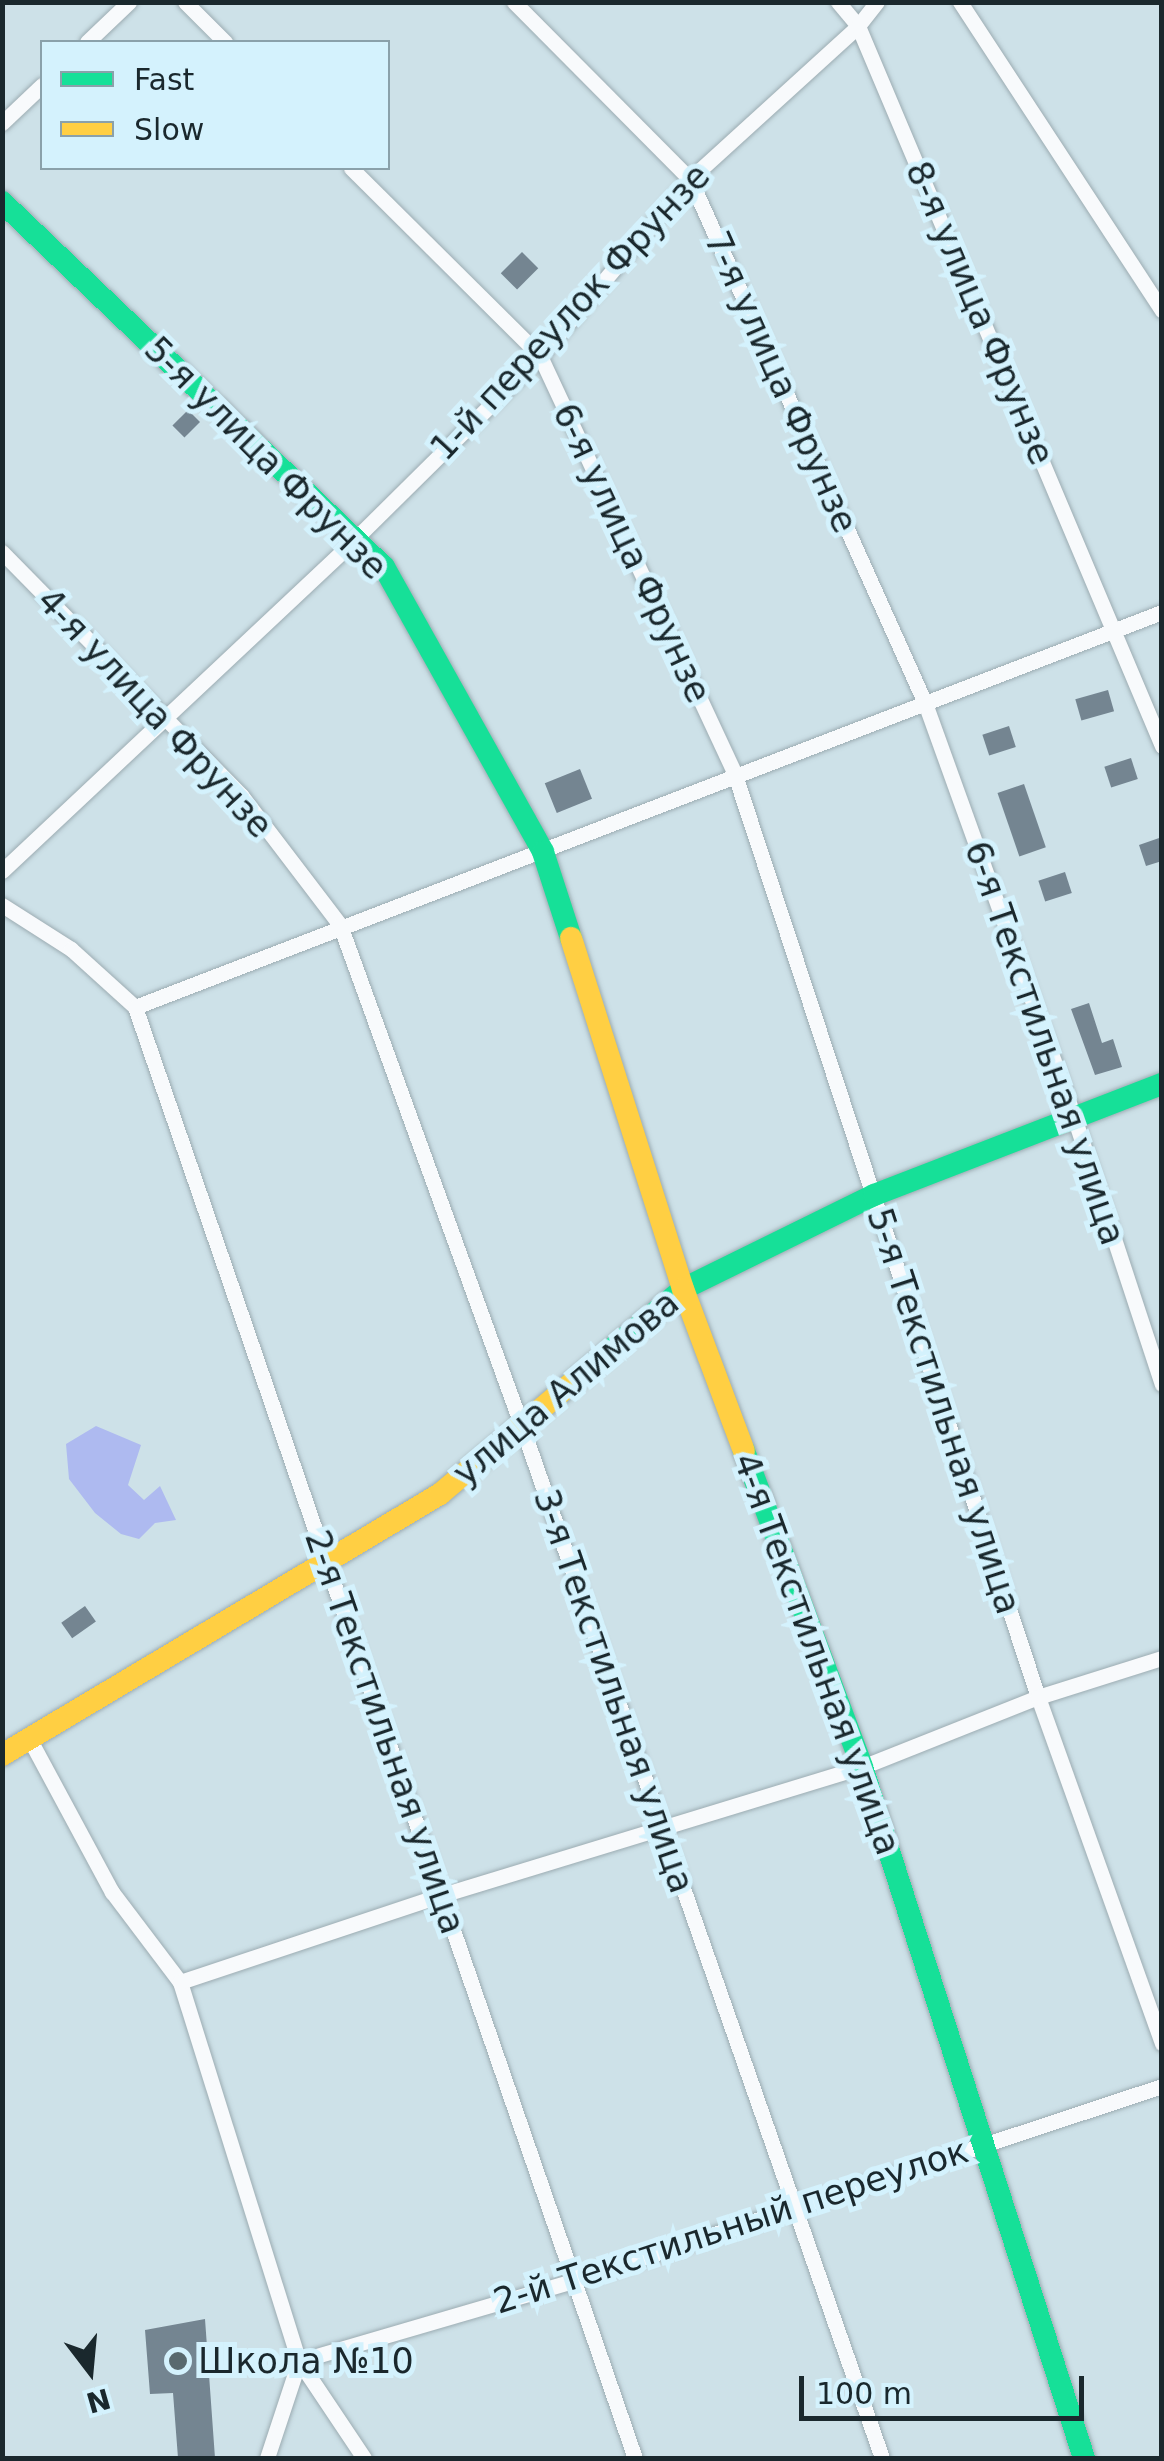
<!DOCTYPE html>
<meta charset="utf-8">
<style>
body{margin:0}
#map{position:relative;width:1164px;height:2461px;overflow:hidden;background:#cde1e8;font-family:"DejaVu Sans",sans-serif}
div>[style]{position:absolute}
[style*='--x']{left:calc(var(--x)*1px);top:calc(var(--y)*1px);width:calc(var(--w)*1px);rotate:calc(var(--a)*1deg)}
.water>*{inset:0;background:#aebaf0}
.building>*{inset:0;background:#748591;transform-origin:0 0}
.roads{filter:drop-shadow(0 0 2px #9cacb2) drop-shadow(0 0 2px #9cacb2)}
.street>*{height:15px;margin:-7.5px;padding:0 7.5px;transform-origin:7.5px;border-radius:7.5px;background:#f8fafc}
.fast>*{height:22px;margin:-11px;padding:0 11px;transform-origin:11px;border-radius:11px;background:#16e098}
.slow>*{height:22px;margin:-11px;padding:0 11px;transform-origin:11px;border-radius:11px;background:#ffcf43}
.dots>*{width:28px;height:28px;translate:-50% -50%;box-sizing:border-box;border:5px solid #d4f2fd;border-radius:50%}
span{translate:-50% -50%;white-space:nowrap;text-align:center;line-height:1.15;-webkit-text-stroke:10px #d4f2fd;paint-order:stroke}
.street-label{font-size:35px;color:#1a282d}
.poi-label{font-size:35px;color:#1a282d}
.left{translate:0 -50%;text-align:left}
.frame{position:absolute;inset:0;border:5px solid #1a282d;pointer-events:none}
.legend{position:absolute;left:40px;top:40px;width:350px;height:130px;box-sizing:border-box;background:#d4f2fd;border:2px solid #8aa1aa;margin:0;padding:12px 18px;list-style:none;font-size:30px;color:#1a282d}
.legend li{display:flex;align-items:center;gap:20px;height:50px}
.legend b{width:50px;border:2px solid #8aa1aa}
.north{position:absolute;left:40px;top:2321px;width:100px;height:100px;-webkit-text-stroke:8px #d4f2fd;paint-order:stroke;rotate:164deg;font-size:28px;font-weight:700;line-height:40px;text-align:center;color:#1a282d}
.north::after{content:'';display:block;margin:auto;width:35px;height:45px;background:#1a282d;clip-path:polygon(50% 0,100% 100%,50% 72%,0 100%)}
.scale{position:absolute;left:799px;top:2376px;width:285px;height:45px;box-sizing:border-box;border:5px solid #1a282d;border-top:0;padding-left:12px;font-size:30px;line-height:35px;white-space:nowrap;color:#1a282d;-webkit-text-stroke:8px #d4f2fd;paint-order:stroke}
</style>
<div id="map">
<div class="water">
<i style="clip-path:polygon(96px 1426px,141px 1445px,128px 1485px,144px 1500px,160px 1486px,176px 1520px,155px 1523px,139px 1539px,121px 1534px,95px 1513px,69px 1479px,66px 1444px)"></i>
</div>
<div class="building">
<i style="left:522px;top:252px;width:23px;height:30px;rotate:45deg"></i>
<i style="left:188px;top:410px;width:17px;height:22px;rotate:45deg"></i>
<i style="left:1108px;top:690px;width:22px;height:34px;rotate:74deg"></i>
<i style="left:1009px;top:726px;width:22px;height:28px;rotate:72deg"></i>
<i style="left:1131px;top:758px;width:22px;height:28px;rotate:72deg"></i>
<i style="left:580px;top:769px;width:32px;height:38px;rotate:68deg"></i>
<i style="left:1024px;top:784px;width:67px;height:28px;rotate:71deg"></i>
<i style="clip-path:polygon(1162px 837px,1162px 861px,1146px 866px,1139px 845px)"></i>
<i style="left:1065px;top:872px;width:22px;height:28px;rotate:72deg"></i>
<i style="clip-path:polygon(1089px 1003px,1102px 1043px,1113px 1039px,1122px 1067px,1095px 1075px,1071px 1009px)"></i>
<i style="left:85px;top:1606px;width:19px;height:29px;rotate:55deg"></i>
<i style="clip-path:polygon(205px 2319px,215px 2458px,178px 2458px,173px 2393px,150px 2394px,145px 2330px)"></i>
</div>
<div class="roads">
<div class="street">
<i style="--x:185;--y:2;--w:57;--a:45"></i>
<i style="--x:514;--y:2;--w:250;--a:45.2"></i>
<i style="--x:690;--y:179;--w:574;--a:65.85"></i>
<i style="--x:925;--y:703;--w:443;--a:70.2"></i>
<i style="--x:1075;--y:1120;--w:278;--a:71.8"></i>
<i style="--x:838;--y:2;--w:31;--a:50"></i>
<i style="--x:858;--y:26;--w:782;--a:67.11"></i>
<i style="--x:960;--y:2;--w:369;--a:56.8"></i>
<i style="--x:87;--y:42;--w:58;--a:-43.6"></i>
<i style="--x:2;--y:123;--w:55;--a:-43.5"></i>
<i style="--x:351;--y:168;--w:267;--a:44.8"></i>
<i style="--x:540;--y:356;--w:462;--a:65"></i>
<i style="--x:735;--y:775;--w:971;--a:71.81"></i>
<i style="--x:1038;--y:1697;--w:368;--a:70.3"></i>
<i style="--x:2;--y:552;--w:341;--a:45.5"></i>
<i style="--x:241;--y:795;--w:163;--a:52.7"></i>
<i style="--x:340;--y:925;--w:534;--a:70.07"></i>
<i style="--x:522;--y:1427;--w:1092;--a:70.75"></i>
<i style="--x:2;--y:871;--w:485;--a:-43.2"></i>
<i style="--x:355;--y:539;--w:260;--a:-44.7"></i>
<i style="--x:540;--y:356;--w:232;--a:-49.7"></i>
<i style="--x:690;--y:179;--w:227;--a:-42.3"></i>
<i style="--x:858;--y:26;--w:31;--a:-52"></i>
<i style="--x:2;--y:905;--w:82;--a:32.5"></i>
<i style="--x:71;--y:949;--w:86;--a:42.2"></i>
<i style="--x:135;--y:1007;--w:1535;--a:70.99"></i>
<i style="--x:135;--y:1007;--w:1100;--a:-21.04"></i>
<i style="--x:30;--y:1740;--w:173;--a:61.7"></i>
<i style="--x:112;--y:1892;--w:113;--a:52.9"></i>
<i style="--x:180;--y:1982;--w:397;--a:72.6"></i>
<i style="--x:299;--y:2361;--w:117;--a:56.2"></i>
<i style="--x:180;--y:1982;--w:273;--a:-18.4"></i>
<i style="--x:439;--y:1896;--w:442;--a:-17"></i>
<i style="--x:862;--y:1767;--w:189;--a:-21.7"></i>
<i style="--x:1038;--y:1697;--w:130;--a:-17.5"></i>
<i style="--x:267;--y:2458;--w:102;--a:-71.7"></i>
<i style="--x:299;--y:2361;--w:284;--a:-16.3"></i>
<i style="--x:572;--y:2281;--w:621;--a:-18.29"></i>
</div>
<div class="fast">
<i style="--x:2;--y:202;--w:528;--a:43.7"></i>
<i style="--x:384;--y:567;--w:326;--a:60.8"></i>
<i style="--x:543;--y:852;--w:90;--a:72"></i>
<i style="--x:573;--y:1382;--w:144;--a:-40.2"></i>
<i style="--x:683;--y:1289;--w:213;--a:-26.2"></i>
<i style="--x:874;--y:1195;--w:309;--a:-21.1"></i>
<i style="--x:744;--y:1451;--w:337;--a:69.5"></i>
<i style="--x:862;--y:1767;--w:726;--a:72.19"></i>
</div>
<div class="slow">
<i style="--x:571;--y:938;--w:368;--a:72.3"></i>
<i style="--x:683;--y:1289;--w:173;--a:69.4"></i>
<i style="--x:2;--y:1755;--w:510;--a:-30.79"></i>
<i style="--x:440;--y:1494;--w:174;--a:-40.1"></i>
</div>
</div>
<div class="dots">
<i style="left:178px;top:2361px;background:#59696e"></i>
</div>
<div class="street-label">
<span style="left:570px;top:312px;rotate:-47deg">1-й переулок Фрунзе</span>
<span style="left:980px;top:313px;rotate:67deg">8-я улица Фрунзе</span>
<span style="left:781px;top:382px;rotate:66deg">7-я улица Фрунзе</span>
<span style="left:266px;top:458px;rotate:45deg">5-я улица Фрунзе</span>
<span style="left:632px;top:553px;rotate:65deg">6-я улица Фрунзе</span>
<span style="left:155px;top:713px;rotate:47deg">4-я улица Фрунзе</span>
<span style="left:1045px;top:1043px;rotate:71deg">6-я Текстильная улица</span>
<span style="left:566px;top:1388px;rotate:-40deg">улица Алимова</span>
<span style="left:944px;top:1411px;rotate:72deg">5-я Текстильная улица</span>
<span style="left:817px;top:1654px;rotate:70deg">4-я Текстильная улица</span>
<span style="left:614px;top:1691px;rotate:71deg">3-я Текстильная улица</span>
<span style="left:385px;top:1732px;rotate:71deg">2-я Текстильная улица</span>
<span style="left:731px;top:2226px;rotate:-18deg">2-й Текстильный переулок</span>
</div>
<div class="poi-label">
<span class="left" style="left:198px;top:2361px">Школа №10</span>
</div>
<div class="frame"></div>
<ul class="legend">
<li><b style="height:12px;background:#16e098"></b>Fast</li>
<li><b style="height:12px;background:#ffcf43"></b>Slow</li>
</ul>
<div class="north">N</div>
<div class="scale">100 m</div>
</div>
